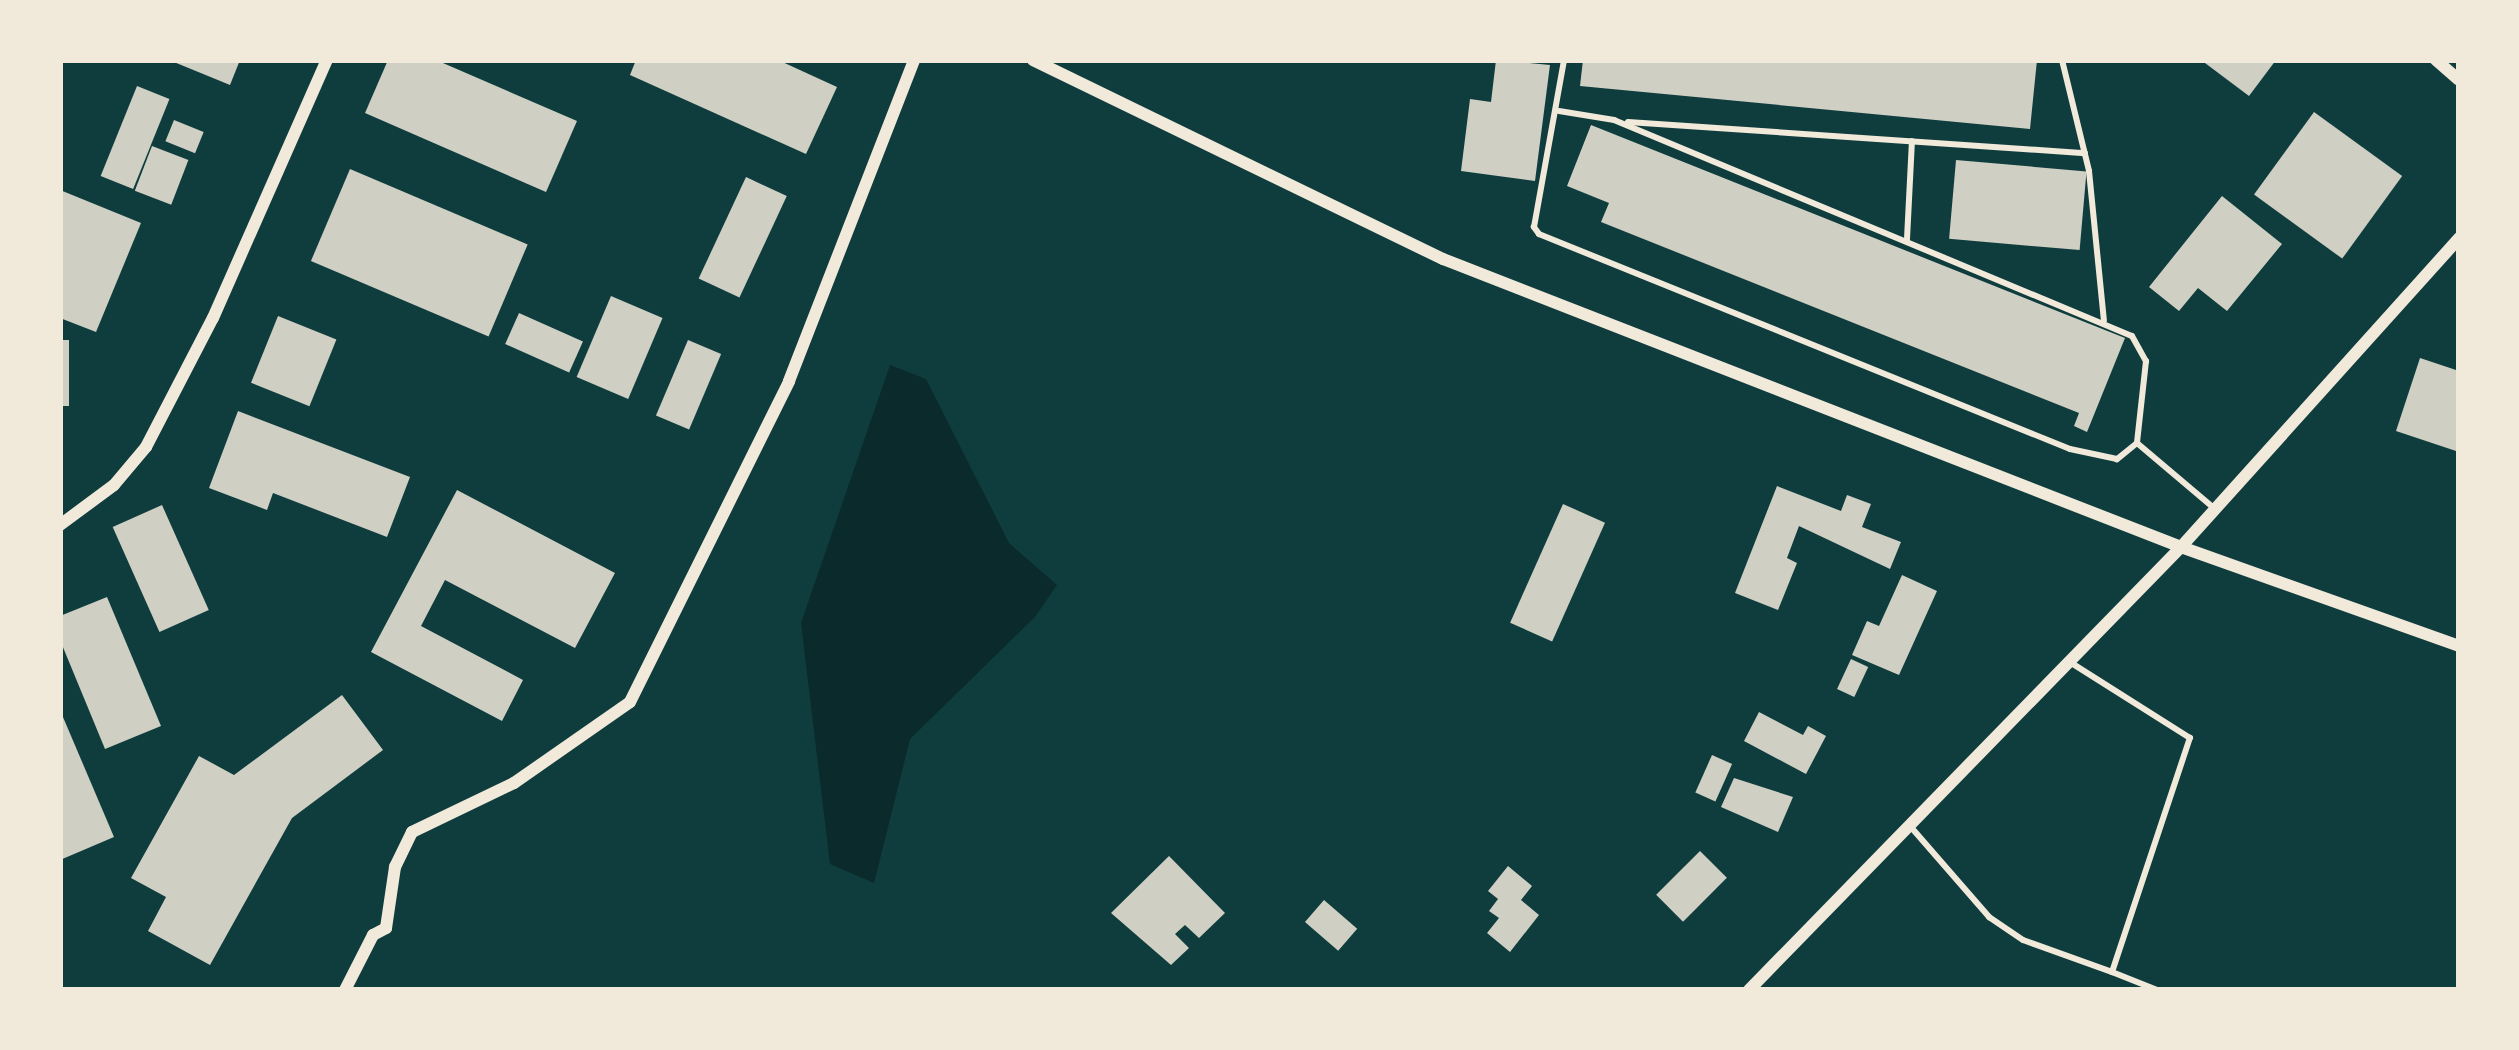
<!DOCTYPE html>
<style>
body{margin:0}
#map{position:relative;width:2519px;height:1050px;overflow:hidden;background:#0f3d3e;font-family:Manrope,sans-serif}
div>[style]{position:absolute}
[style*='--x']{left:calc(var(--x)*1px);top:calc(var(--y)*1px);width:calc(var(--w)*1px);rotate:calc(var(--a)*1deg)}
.water>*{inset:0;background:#0a2a2b}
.building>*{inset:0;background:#cfcfc3;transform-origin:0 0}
.service>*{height:6px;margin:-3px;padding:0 3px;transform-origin:3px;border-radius:3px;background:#f1e9da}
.minor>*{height:12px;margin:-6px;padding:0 6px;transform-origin:6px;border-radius:6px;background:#f1e9da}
span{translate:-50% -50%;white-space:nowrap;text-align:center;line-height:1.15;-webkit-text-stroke:9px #f1e9da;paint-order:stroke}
.frame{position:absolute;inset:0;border:63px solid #f1e9da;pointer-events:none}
</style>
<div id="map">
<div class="water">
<i style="clip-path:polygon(890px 365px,926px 379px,1009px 543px,1057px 585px,1035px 617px,910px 739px,874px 883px,830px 864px,801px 623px)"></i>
</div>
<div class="building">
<i style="clip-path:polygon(169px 60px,240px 60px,230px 85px)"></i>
<i style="clip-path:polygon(388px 60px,436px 60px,577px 121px,546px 192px,365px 113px)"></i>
<i style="clip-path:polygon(636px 60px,778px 60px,837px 87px,806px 154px,630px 75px)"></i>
<i style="clip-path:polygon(1496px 60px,1550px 65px,1535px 181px,1461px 171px,1470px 99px,1491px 102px)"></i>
<i style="clip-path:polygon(1583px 60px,2037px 60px,2030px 129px,1580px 86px)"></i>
<i style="clip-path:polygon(2201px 60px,2276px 60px,2249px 96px)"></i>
<i style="left:137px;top:86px;width:35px;height:97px;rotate:22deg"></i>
<i style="left:2314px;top:112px;width:109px;height:102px;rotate:36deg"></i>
<i style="left:174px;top:120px;width:32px;height:23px;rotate:22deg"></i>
<i style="clip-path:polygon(1591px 125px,2125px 338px,2087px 432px,2074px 426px,2079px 413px,1601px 222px,1609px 203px,1567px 186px)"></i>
<i style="left:152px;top:146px;width:39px;height:48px;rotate:21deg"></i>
<i style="left:1956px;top:160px;width:131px;height:79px;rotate:5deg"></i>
<i style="left:350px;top:169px;width:193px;height:100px;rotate:23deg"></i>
<i style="left:746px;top:177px;width:45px;height:112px;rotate:25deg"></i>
<i style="clip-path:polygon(60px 190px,141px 223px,96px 332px,60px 318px)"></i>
<i style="clip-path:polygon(2222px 196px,2282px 244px,2227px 311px,2198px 288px,2179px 311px,2149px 287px)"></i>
<i style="left:611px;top:296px;width:56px;height:88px;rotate:23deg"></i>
<i style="left:519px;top:313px;width:70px;height:34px;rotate:24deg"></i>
<i style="left:278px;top:316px;width:63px;height:72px;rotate:22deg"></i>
<i style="left:60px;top:340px;width:9px;height:66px"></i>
<i style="left:688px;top:340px;width:36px;height:82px;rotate:23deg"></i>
<i style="clip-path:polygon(2420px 358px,2459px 371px,2459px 452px,2396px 431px)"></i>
<i style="clip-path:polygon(238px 411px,410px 477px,387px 537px,273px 493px,267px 510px,209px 488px)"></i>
<i style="clip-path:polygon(1777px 486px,1841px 511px,1847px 495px,1871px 504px,1862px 527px,1901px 542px,1890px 569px,1799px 526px,1787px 558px,1797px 563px,1778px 610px,1735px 593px)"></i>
<i style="clip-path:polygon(457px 490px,615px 573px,575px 648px,445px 580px,421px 626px,523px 680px,502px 721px,371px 652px)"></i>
<i style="left:1563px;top:504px;width:46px;height:130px;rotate:24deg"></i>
<i style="left:162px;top:505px;width:115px;height:54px;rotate:66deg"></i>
<i style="clip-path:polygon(1902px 575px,1937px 591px,1899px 675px,1852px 655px,1867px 621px,1879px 626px)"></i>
<i style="clip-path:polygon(107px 597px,161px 726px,105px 749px,60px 640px,60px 616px)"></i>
<i style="left:1851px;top:659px;width:19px;height:33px;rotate:25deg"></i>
<i style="clip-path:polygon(342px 695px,383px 750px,292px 818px,210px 965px,148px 931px,166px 897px,131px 878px,199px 756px,234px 775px)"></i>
<i style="clip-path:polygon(60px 710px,114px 837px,60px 860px)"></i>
<i style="clip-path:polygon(1759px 712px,1803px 735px,1808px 726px,1826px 736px,1806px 774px,1744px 741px)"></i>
<i style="left:1712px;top:755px;width:22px;height:41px;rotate:24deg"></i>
<i style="clip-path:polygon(1734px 778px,1793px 797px,1778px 832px,1721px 807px)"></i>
<i style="left:1700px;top:851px;width:38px;height:62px;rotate:45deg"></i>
<i style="clip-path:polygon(1169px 856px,1225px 913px,1199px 938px,1185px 925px,1175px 934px,1189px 948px,1171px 965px,1111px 913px)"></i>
<i style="clip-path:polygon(1508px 866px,1532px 886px,1521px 900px,1539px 915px,1510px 952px,1487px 933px,1499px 918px,1489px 911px,1498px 899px,1488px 891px)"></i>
<i style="left:1324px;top:900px;width:44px;height:29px;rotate:41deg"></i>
</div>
<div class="service">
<i style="--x:2062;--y:60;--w:114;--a:76.3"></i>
<i style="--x:2089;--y:171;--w:150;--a:84.3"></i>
<i style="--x:1559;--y:111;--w:56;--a:9.3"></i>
<i style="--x:1614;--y:120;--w:561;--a:22.64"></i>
<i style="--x:2132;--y:336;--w:29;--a:61"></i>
<i style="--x:2146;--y:361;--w:82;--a:96.3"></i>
<i style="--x:2137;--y:443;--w:26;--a:141"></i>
<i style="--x:2117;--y:459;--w:48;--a:-168"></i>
<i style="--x:2070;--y:449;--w:573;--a:-157.96"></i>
<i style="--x:1539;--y:234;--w:9;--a:-126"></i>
<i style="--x:1534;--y:227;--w:170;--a:-79.8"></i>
<i style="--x:1628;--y:122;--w:458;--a:3.9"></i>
<i style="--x:1907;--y:239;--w:98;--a:-87.1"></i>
<i style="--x:2137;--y:443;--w:101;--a:40.2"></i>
<i style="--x:1910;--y:826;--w:121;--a:49"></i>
<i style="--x:1989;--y:917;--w:41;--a:34.1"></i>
<i style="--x:2023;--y:940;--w:95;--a:19.8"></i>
<i style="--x:2112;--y:972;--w:247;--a:-71.6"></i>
<i style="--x:2190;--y:738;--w:142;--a:-147.7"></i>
<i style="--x:2112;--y:972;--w:48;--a:21.8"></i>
</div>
<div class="minor">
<i style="--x:1033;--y:60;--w:456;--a:25.9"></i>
<i style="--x:1443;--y:259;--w:792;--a:21.32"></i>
<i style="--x:2181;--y:547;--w:295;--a:19.6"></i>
<i style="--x:2436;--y:60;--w:30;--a:41"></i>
<i style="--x:60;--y:525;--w:67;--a:-36.5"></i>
<i style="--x:114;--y:485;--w:50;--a:-49.9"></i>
<i style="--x:146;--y:447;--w:145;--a:-62.6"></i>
<i style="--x:213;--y:318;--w:282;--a:-66.2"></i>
<i style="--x:345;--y:990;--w:62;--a:-63"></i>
<i style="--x:373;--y:935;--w:15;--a:-28"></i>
<i style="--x:386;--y:928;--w:62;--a:-81.6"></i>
<i style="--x:395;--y:867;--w:39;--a:-64"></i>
<i style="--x:412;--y:832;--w:113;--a:-25.7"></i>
<i style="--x:514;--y:783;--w:141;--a:-34.9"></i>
<i style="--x:630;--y:702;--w:358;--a:-63.6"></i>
<i style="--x:789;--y:381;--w:344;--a:-68.7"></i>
<i style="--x:1749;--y:990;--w:619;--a:-45.72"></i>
<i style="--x:2181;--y:547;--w:416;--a:-48"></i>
</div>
<div class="frame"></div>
</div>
